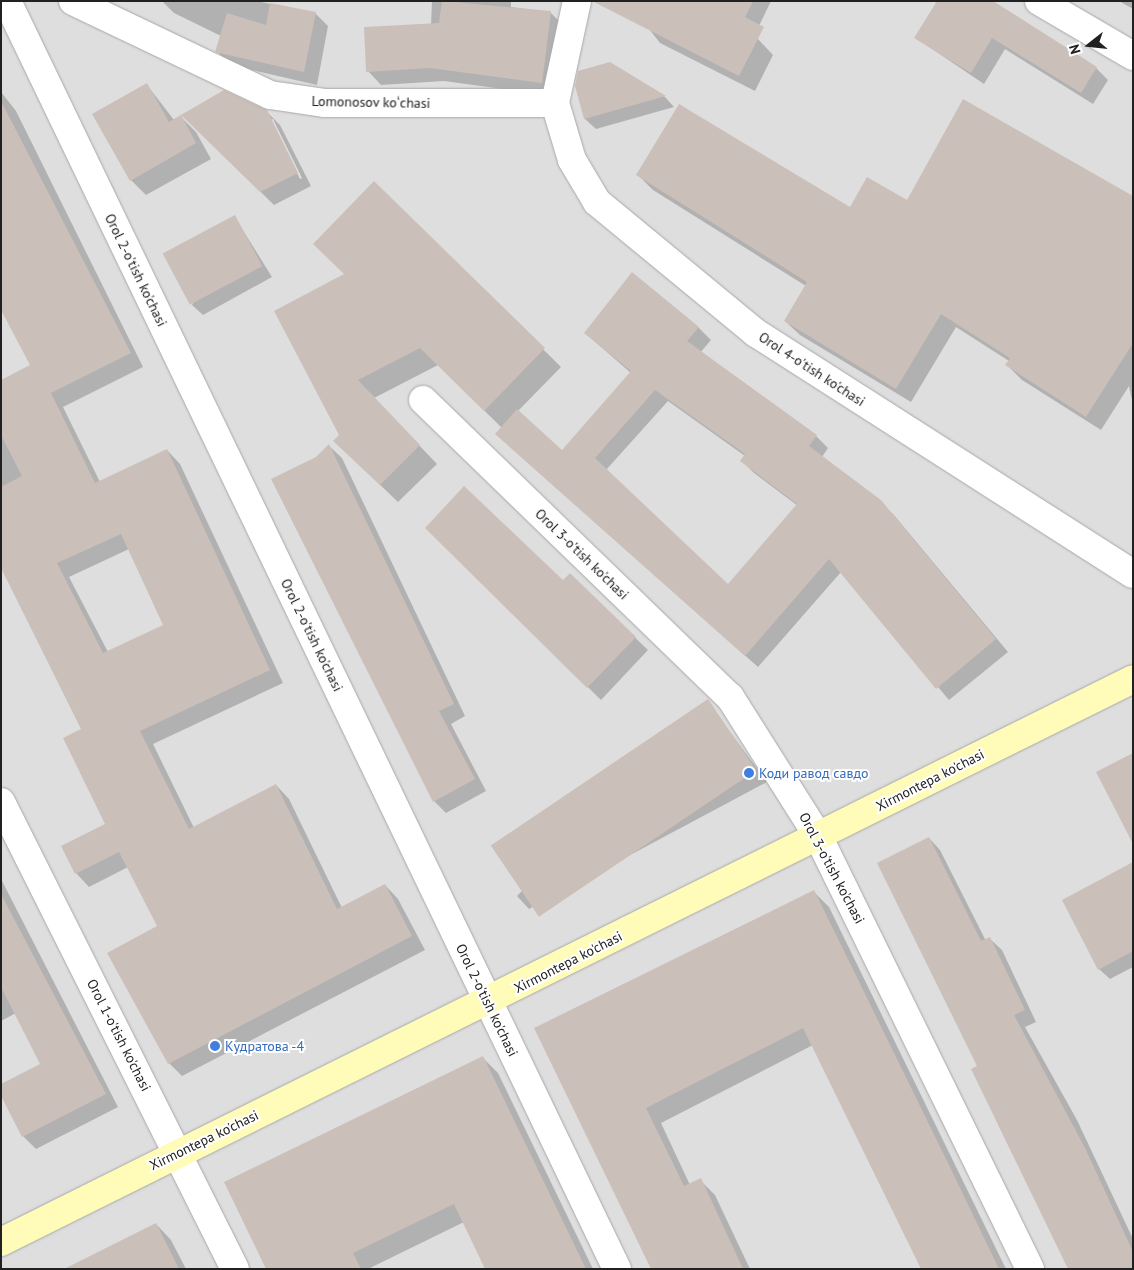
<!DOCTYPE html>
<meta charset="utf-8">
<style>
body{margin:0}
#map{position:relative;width:1134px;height:1270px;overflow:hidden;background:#f2eee7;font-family:"PT Sans",sans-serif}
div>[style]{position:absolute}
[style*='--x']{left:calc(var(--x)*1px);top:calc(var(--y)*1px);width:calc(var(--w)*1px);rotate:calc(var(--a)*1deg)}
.residential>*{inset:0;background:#dfdede;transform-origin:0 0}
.shadow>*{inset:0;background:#0003}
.building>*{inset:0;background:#cbbfba;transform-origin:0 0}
.roads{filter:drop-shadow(0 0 1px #a8a8a8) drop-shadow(0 0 1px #a8a8a8)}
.street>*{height:28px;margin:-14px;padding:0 14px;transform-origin:14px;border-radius:14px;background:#fff}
.secondary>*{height:28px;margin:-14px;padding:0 14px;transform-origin:14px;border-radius:14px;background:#fffcb9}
.dots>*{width:14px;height:14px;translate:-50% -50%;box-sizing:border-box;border:2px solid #fff;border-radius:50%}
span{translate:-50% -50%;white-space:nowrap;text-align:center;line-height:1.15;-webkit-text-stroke:4px #fff;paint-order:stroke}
.street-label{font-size:14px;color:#212121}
.shop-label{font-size:14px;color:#366cbe}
.left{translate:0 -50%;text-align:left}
.frame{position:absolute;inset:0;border:2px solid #212121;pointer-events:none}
.north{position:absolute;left:1064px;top:20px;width:50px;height:50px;-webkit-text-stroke:4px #fff;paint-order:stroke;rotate:254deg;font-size:14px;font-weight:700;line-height:20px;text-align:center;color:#212121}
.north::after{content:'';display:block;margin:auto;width:18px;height:22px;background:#212121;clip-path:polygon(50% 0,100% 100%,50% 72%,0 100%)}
</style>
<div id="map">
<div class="residential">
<i style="left:1px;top:1px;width:1132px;height:1268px"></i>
</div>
<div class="shadow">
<i style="clip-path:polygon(162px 1px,256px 1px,315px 13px,328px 26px,317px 85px,230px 65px,217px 51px,221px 36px,174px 13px)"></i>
<i style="clip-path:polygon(432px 1px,511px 1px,511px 7px,550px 12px,564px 26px,555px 96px,444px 81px,381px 85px,368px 71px,431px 25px)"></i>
<i style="clip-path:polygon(686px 1px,771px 1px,759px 26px)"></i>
<i style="clip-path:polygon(933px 1px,988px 1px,1096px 68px,1108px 80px,1093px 104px,1005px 49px,984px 84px,916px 38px,937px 3px)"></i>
<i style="clip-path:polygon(1119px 1px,1133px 1px,1133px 9px)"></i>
<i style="clip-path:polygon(646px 25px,758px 39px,773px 55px,755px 91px,660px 43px)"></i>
<i style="clip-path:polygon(610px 64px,665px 97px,674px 107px,596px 129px,585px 119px,576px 86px)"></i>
<i style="clip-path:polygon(147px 85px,174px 120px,181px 117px,196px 132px,211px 159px,146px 195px,131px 180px)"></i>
<i style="clip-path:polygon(evenodd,1px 92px,16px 111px,143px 367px,63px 407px,100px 482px,167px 450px,180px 464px,283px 683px,153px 744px,194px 828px,276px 785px,289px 799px,342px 908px,385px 885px,398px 899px,425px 950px,182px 1076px,169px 1063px,158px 926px,128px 867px,89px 887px,76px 873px,107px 825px,82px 730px,1px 566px,1px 381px,32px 366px,1px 304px,1px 92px,129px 549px,165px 625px,108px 652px,69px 577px,129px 549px)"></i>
<i style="clip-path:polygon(963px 101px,1133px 197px,1133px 405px,1129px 386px,1101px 430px,1022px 380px,1007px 365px,1009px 361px,956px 327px,911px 402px,800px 335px,785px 321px,806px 286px,653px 190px,638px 175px,850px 208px,907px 201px)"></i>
<i style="clip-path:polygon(evenodd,266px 111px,280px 125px,311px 186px,274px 205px,183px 115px,266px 111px,270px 119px,273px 119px,302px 178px,300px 179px,270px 119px)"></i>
<i style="clip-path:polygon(evenodd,374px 182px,561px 367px,518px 411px,562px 452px,631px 373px,585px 333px,698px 327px,711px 340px,700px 353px,816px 436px,828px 448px,822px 457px,893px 514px,1008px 652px,949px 700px,841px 572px,758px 667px,509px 446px,502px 428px,438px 365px,374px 398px,437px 464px,398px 502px,352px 458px,341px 435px,346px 275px,374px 182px,668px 401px,745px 456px,742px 461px,754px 473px,798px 506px,728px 586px,606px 470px,668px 401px)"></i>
<i style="clip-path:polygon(234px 216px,272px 277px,203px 315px,192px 305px)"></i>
<i style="clip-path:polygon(329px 446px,342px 458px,465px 716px,451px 724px,486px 791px,446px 813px,434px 801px,317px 458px)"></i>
<i style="clip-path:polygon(427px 528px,563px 582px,570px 575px,648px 650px,601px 700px)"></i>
<i style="clip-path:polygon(707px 701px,767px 782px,529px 909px,517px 896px)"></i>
<i style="clip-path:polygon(929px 838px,940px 850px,986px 941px,990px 939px,1002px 950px,1036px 1022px,1025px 1027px,1077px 1120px,1133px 1239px,1133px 1269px,979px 1067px)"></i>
<i style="clip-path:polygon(1133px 864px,1133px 967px,1110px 979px,1099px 969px)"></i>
<i style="clip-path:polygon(1px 879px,118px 1107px,36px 1149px,23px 1136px,42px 1064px,16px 1013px,1px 1021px)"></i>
<i style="clip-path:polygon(814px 892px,829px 907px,1006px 1269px,922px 1269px,813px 1045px,661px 1123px,690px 1185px,700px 1180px,715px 1195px,750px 1269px,652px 1269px,536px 1029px)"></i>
<i style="clip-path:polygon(483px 1058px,498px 1073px,593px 1269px,486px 1269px,464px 1222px,368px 1269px,267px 1269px)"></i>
<i style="clip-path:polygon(156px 1224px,171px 1240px,186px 1269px,81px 1269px)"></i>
</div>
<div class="building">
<i style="clip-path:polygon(442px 1px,551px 11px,542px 83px,430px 68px,366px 72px,364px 27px,439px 23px)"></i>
<i style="clip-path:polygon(592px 1px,753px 1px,745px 17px,764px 27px,739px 76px)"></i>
<i style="clip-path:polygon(937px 1px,993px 1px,1097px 67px,1081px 93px,992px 38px,971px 73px,914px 38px)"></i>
<i style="clip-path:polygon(270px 3px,316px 12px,304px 72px,215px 52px,227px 13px,266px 25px)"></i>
<i style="clip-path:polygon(610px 62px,666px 96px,584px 119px,575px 86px,578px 71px)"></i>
<i style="clip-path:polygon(147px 83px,169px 122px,181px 115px,196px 143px,130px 181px,92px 114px)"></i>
<i style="clip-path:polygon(224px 90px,267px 110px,298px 173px,260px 192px,181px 115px)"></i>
<i style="clip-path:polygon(963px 99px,1133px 196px,1133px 343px,1086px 417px,1005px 365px,1010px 358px,941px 314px,896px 389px,784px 321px,807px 282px,636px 175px,679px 104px,850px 207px,867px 177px,907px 200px)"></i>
<i style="clip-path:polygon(evenodd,1px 101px,131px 353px,51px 393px,95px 483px,167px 449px,270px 670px,140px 731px,189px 829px,276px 784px,337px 909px,385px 884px,412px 936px,168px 1064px,107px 953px,157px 926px,119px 852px,75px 874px,61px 846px,105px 824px,63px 738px,81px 729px,1px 568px,1px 487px,22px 476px,1px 435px,1px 380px,30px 365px,1px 310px,1px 101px,121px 534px,163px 625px,103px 653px,57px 563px,121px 534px)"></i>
<i style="clip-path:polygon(374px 181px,545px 348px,484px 411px,420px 348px,358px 380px,420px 445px,380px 485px,333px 441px,339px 435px,274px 311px,344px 274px,313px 244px)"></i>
<i style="left:235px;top:215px;width:58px;height:82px;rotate:62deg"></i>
<i style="clip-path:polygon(evenodd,632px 272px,699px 327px,687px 341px,817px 435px,809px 446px,881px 500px,996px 639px,936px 689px,829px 559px,745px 656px,495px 434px,517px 409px,562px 450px,631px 371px,584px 333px,632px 272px,655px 390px,745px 454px,740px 461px,797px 504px,728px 584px,595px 458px,655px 390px)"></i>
<i style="clip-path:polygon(329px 444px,454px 704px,439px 711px,475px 779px,433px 802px,271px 479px,316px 457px)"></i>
<i style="clip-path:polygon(464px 486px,563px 580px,570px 573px,636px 637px,587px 688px,425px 528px)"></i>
<i style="left:708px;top:699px;width:86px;height:262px;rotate:56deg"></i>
<i style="clip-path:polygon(1133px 753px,1133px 844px,1096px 772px)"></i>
<i style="clip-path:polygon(929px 837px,981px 941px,990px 937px,1025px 1010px,1014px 1015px,1085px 1148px,1133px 1252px,1133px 1269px,1068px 1269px,971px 1069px,977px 1066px,877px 863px)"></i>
<i style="clip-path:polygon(1133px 862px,1133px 951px,1098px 970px,1062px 900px)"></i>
<i style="clip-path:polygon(814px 890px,946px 1159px,999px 1269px,921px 1269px,803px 1028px,646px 1108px,684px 1186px,701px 1178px,743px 1269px,651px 1269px,534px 1028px)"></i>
<i style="clip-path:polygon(1px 894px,106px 1094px,22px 1137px,1px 1096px,1px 1084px,40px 1064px,1px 987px)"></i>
<i style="clip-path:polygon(483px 1056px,586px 1269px,485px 1269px,454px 1204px,353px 1253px,361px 1269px,266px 1269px,224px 1182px)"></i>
<i style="clip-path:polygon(156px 1223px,179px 1269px,64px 1269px)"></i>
</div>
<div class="roads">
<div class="street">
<i style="--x:7;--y:1;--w:1407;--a:64.31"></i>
<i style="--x:73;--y:1;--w:218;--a:25.5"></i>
<i style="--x:270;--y:95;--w:56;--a:8.3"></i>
<i style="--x:325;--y:103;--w:230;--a:0"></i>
<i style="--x:577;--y:1;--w:104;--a:102.2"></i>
<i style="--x:555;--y:103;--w:59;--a:73.4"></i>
<i style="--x:572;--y:160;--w:49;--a:59.2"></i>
<i style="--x:597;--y:202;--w:206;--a:39.5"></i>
<i style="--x:756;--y:333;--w:447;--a:32.6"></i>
<i style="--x:1039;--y:1;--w:109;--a:30.3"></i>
<i style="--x:423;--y:400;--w:427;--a:44.1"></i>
<i style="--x:730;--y:697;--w:165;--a:57.7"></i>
<i style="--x:818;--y:836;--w:482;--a:63.9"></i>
<i style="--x:1;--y:802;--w:522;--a:63.39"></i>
</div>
<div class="secondary">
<i style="--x:1;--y:1242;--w:1264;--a:-26.44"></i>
</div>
</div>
<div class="dots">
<i style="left:749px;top:773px;background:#3f7fe0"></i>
<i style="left:215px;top:1046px;background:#3f7fe0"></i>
</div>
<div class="street-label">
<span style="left:371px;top:102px;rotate:1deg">Lomonosov koʻchasi</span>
<span style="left:136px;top:270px;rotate:64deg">Orol 2-o'tish ko'chasi</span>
<span style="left:812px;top:369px;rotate:33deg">Orol 4-o'tish ko'chasi</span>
<span style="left:582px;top:554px;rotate:44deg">Orol 3-o'tish ko'chasi</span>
<span style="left:312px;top:635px;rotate:64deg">Orol 2-o'tish ko'chasi</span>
<span style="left:930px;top:780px;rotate:-27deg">Xirmontepa ko'chasi</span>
<span style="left:832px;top:868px;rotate:62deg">Orol 3-o'tish ko'chasi</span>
<span style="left:568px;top:962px;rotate:-27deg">Xirmontepa ko'chasi</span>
<span style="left:487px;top:1000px;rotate:64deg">Orol 2-o'tish ko'chasi</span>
<span style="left:119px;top:1035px;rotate:63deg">Orol 1-o'tish ko'chasi</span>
<span style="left:204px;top:1140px;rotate:-26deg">Xirmontepa ko'chasi</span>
</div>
<div class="shop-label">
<span class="left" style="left:759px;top:773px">Коди равод савдо</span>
<span class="left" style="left:225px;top:1046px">Кудратова -4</span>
</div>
<div class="frame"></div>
<div class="north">N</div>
</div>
